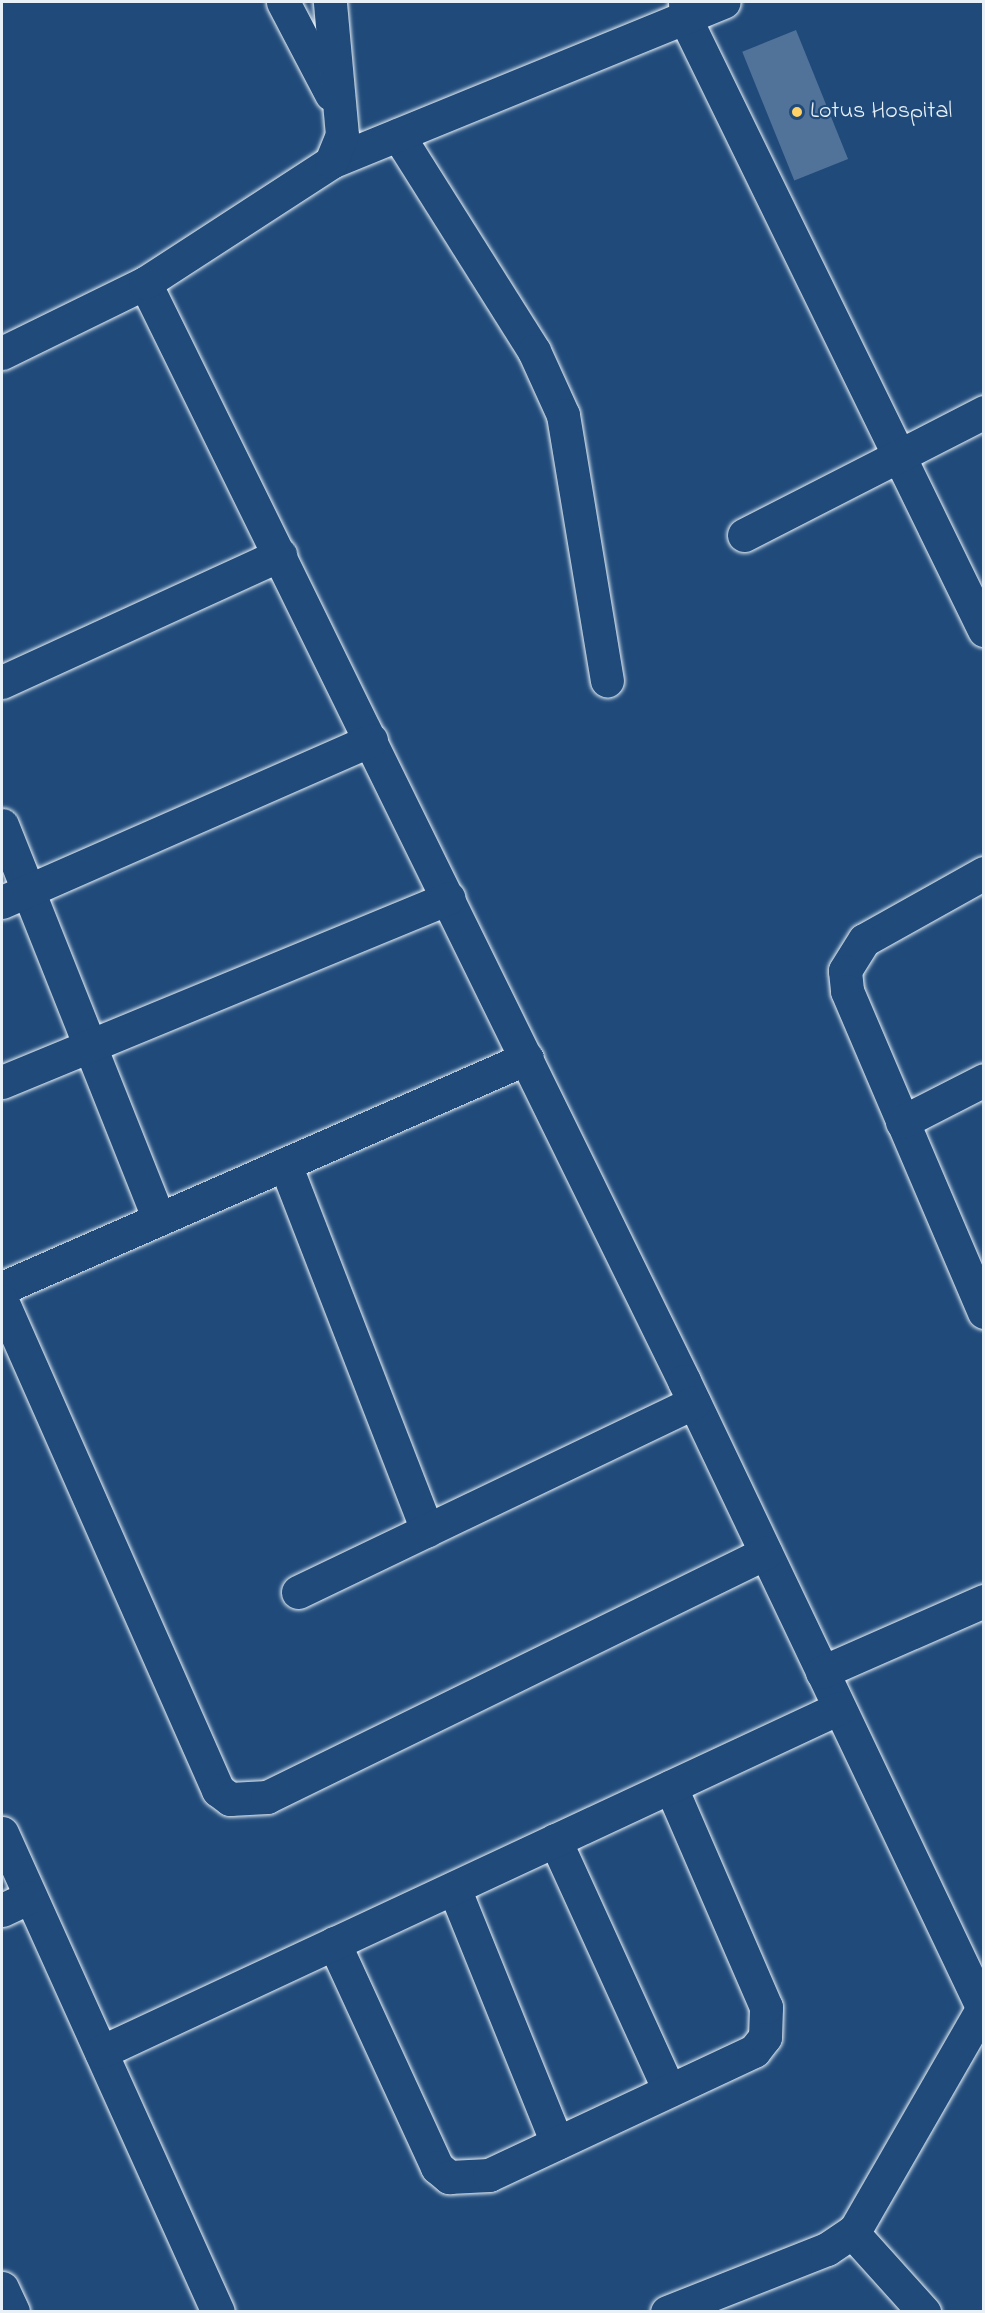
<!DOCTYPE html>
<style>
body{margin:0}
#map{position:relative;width:985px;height:2313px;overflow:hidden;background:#1f4a7a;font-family:"Indie Flower",sans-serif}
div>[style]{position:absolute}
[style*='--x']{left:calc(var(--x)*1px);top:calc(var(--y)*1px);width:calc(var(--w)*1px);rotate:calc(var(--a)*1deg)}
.building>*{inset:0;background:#517399;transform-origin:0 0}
.roads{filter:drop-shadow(0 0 2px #e8f1f8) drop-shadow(0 0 2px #e8f1f8)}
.minor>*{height:33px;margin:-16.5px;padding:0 16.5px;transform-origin:16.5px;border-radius:16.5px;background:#1f4a7a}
.major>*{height:33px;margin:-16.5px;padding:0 16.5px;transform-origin:16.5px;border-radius:16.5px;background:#1f4a7a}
.dots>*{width:16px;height:16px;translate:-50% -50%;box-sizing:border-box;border:3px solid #1f4a7a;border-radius:50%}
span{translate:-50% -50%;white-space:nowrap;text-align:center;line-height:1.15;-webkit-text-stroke:4.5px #1f4a7a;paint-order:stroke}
.poi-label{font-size:24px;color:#e8f1f8}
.left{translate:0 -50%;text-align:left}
.frame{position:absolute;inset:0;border:3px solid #e8f1f8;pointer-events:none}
</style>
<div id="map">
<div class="building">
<i style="left:796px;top:30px;width:139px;height:58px;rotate:68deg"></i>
</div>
<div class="roads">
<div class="minor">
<i style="--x:685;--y:2;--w:18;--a:87"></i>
<i style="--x:686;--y:20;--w:679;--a:63.96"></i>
<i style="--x:398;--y:135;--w:255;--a:57.8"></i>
<i style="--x:534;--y:351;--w:70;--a:65.6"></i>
<i style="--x:563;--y:415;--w:269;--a:80.6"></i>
<i style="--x:331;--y:162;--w:424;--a:-22.2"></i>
<i style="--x:145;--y:283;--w:1223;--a:63.85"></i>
<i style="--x:684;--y:1381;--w:698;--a:64.54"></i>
<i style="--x:744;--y:535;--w:270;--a:-27.1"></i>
<i style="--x:2;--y:682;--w:306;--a:-24.6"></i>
<i style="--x:2;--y:825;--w:424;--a:68.3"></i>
<i style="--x:984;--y:873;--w:137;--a:150.8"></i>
<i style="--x:864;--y:940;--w:36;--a:122"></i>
<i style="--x:845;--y:971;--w:20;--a:84"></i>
<i style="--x:847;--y:991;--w:349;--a:66.9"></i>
<i style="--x:2;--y:902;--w:403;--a:-23.7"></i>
<i style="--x:2;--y:1082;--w:483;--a:-22.4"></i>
<i style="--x:902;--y:1122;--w:92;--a:-27.1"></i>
<i style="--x:285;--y:1164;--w:393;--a:68.8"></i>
<i style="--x:2;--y:1288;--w:573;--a:-23.66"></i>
<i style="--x:2;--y:1301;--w:535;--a:66.17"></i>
<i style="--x:218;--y:1790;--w:15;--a:37"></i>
<i style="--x:230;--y:1799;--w:37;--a:-3"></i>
<i style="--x:267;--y:1797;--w:555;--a:-26.1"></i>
<i style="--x:298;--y:1592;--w:439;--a:-25.6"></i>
<i style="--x:822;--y:1672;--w:177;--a:-23.7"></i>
<i style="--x:2;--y:1833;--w:525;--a:65.73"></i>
<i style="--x:555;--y:1840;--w:275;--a:65.5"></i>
<i style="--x:454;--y:1888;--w:275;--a:68"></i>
<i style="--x:2;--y:1910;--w:31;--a:-25"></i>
<i style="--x:334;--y:1943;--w:247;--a:65.3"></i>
<i style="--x:437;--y:2167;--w:16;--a:40"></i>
<i style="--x:449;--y:2177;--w:40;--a:-2.9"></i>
<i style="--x:489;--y:2175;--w:293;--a:-25.1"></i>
<i style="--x:754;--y:2051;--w:18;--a:-52"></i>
<i style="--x:765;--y:2037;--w:30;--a:-88"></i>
<i style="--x:766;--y:2007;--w:240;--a:-113.4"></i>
<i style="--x:101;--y:2052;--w:814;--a:-24.99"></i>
<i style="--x:852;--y:2232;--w:108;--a:48"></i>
<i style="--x:2;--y:2288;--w:26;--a:65"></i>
<i style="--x:667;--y:2312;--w:172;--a:-21.5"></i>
<i style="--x:827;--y:2249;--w:34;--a:-34"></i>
<i style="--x:855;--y:2230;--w:258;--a:-60.1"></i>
</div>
<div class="major">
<i style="--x:283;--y:2;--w:104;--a:62.4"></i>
<i style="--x:2;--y:353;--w:159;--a:-26.1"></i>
<i style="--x:145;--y:283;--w:222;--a:-33"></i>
<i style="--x:331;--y:162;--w:29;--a:-68"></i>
<i style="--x:342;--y:135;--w:134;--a:-95.2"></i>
</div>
</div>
<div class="dots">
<i style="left:797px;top:112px;background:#ffd166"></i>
</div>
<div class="poi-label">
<span class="left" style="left:810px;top:112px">Lotus Hospital</span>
</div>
<div class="frame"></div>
</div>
